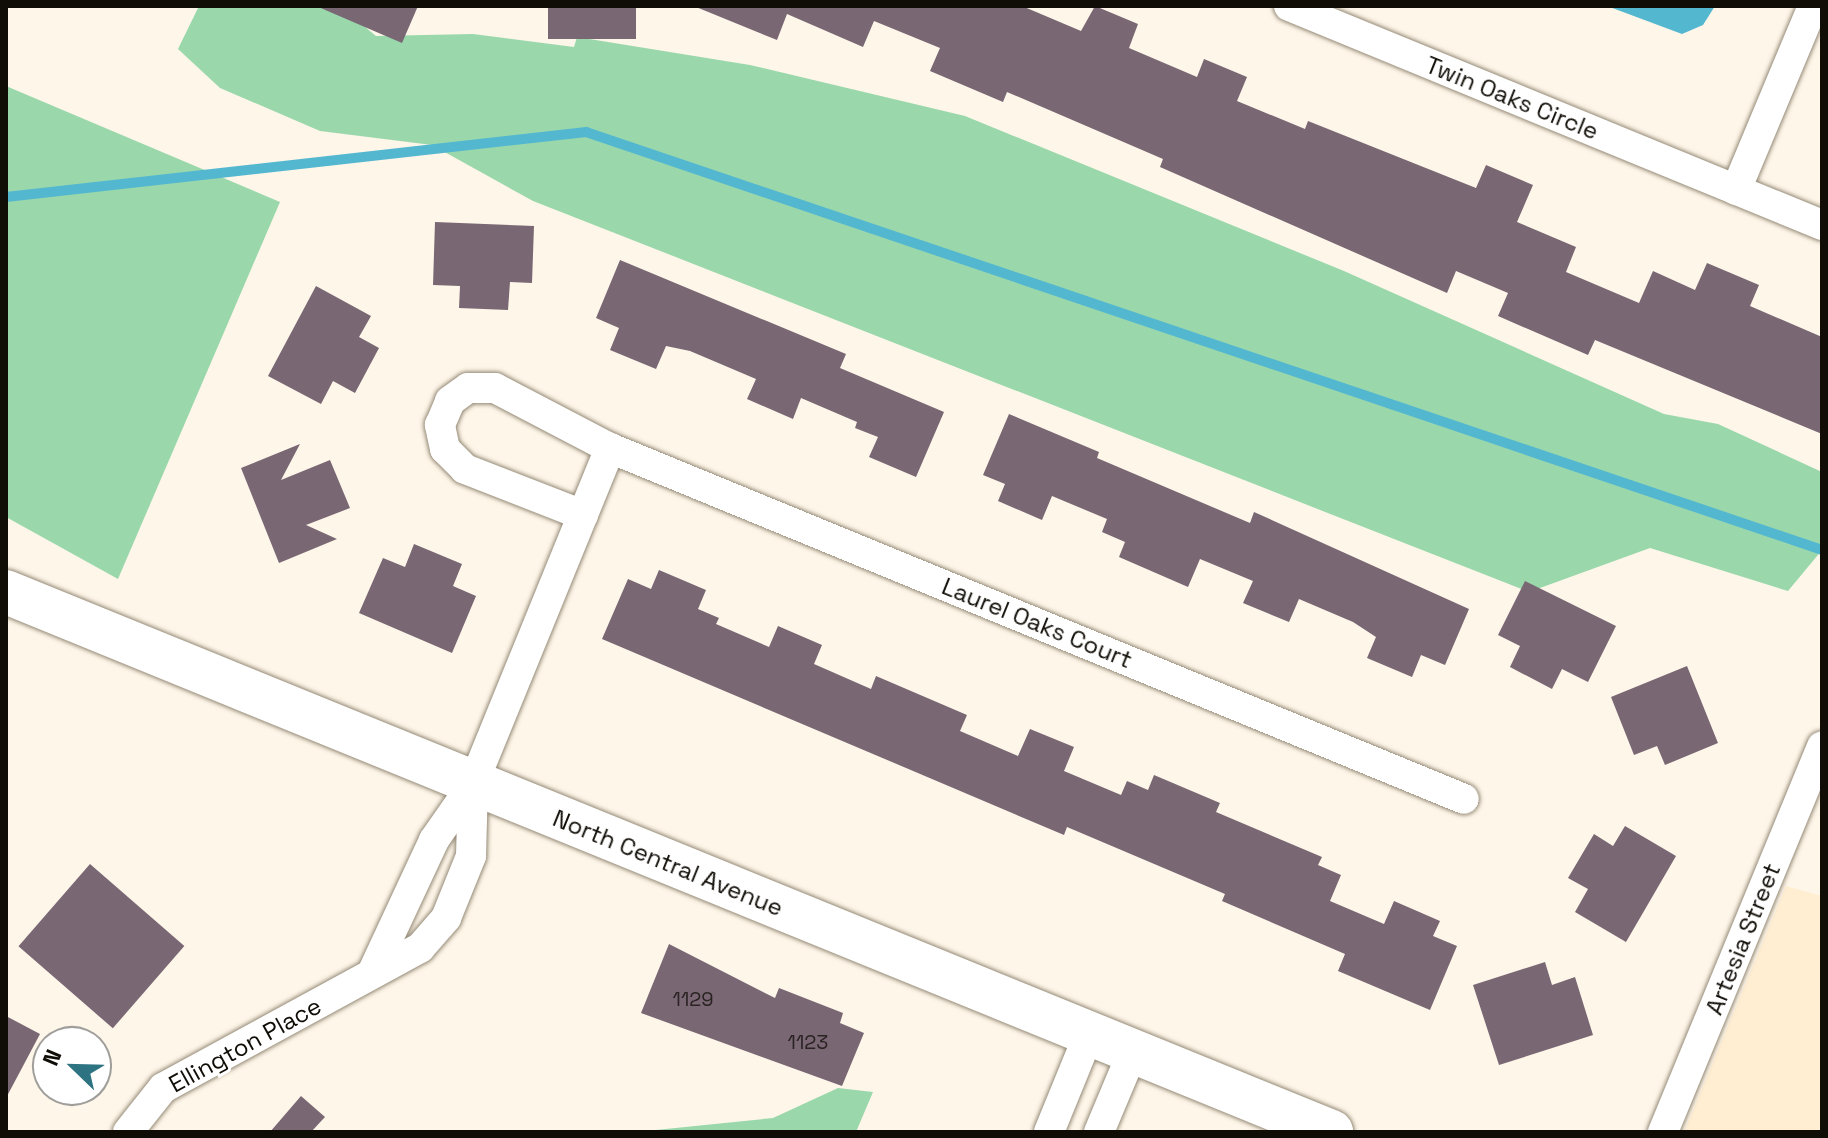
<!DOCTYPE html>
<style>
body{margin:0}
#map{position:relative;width:1828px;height:1138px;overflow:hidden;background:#fef6e9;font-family:"Space Grotesk",sans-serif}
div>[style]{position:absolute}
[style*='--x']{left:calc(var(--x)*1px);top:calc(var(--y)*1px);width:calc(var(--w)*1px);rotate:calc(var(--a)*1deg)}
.built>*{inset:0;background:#ffeed2}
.green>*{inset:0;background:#9ad8ac}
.water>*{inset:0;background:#54b7d0}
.stream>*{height:10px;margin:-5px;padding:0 5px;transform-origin:5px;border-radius:5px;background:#54b7d0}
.building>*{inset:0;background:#796774;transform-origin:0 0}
.roads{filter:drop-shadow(0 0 2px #958a77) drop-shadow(0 0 2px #958a77)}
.minor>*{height:30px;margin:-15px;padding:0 15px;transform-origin:15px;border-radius:15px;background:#fff}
.primary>*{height:44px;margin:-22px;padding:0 22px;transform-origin:22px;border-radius:22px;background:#fff}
span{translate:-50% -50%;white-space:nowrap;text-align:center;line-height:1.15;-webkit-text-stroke:6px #fff;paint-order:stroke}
.number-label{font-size:20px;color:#2a2322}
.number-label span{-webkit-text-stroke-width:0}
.street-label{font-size:24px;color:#100c06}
.frame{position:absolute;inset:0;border:8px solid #100c06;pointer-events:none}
.north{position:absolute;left:32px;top:1026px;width:80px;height:80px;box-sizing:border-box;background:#fff;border:2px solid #9f9e9b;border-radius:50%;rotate:293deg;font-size:22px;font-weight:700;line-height:32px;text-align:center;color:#100c06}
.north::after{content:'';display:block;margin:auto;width:28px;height:36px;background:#2e7381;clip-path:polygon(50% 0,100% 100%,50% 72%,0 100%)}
</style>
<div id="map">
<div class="built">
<i style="clip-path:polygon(1786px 886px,1822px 896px,1822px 1132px,1684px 1132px)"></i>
</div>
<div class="green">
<i style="clip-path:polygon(199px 6px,340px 6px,376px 36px,473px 34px,574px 47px,577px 37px,750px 65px,965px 116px,1344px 271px,1664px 414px,1718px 424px,1822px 472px,1822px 550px,1788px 591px,1650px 548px,1529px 592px,533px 201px,432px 145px,320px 131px,220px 88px,178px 49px)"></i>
<i style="clip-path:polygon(6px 86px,280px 202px,118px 579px,6px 517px)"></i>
<i style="clip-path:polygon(838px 1088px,873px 1092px,856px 1132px,636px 1132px,773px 1118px)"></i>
</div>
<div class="water">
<i style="clip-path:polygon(1607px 6px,1715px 6px,1703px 25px,1682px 34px)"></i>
</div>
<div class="stream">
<i style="--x:6;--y:197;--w:584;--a:-6.39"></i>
<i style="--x:586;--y:132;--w:1305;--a:18.68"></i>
</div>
<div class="building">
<i style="clip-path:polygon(316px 6px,418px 6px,402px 43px)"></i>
<i style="left:548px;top:6px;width:88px;height:33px"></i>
<i style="clip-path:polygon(1022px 6px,1081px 31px,1095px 6px,1138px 24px,1129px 48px,1197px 77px,1204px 59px,1247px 77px,1237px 101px,1305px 129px,1308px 121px,1476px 188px,1486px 165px,1533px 185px,1517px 222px,1576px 247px,1566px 272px,1639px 303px,1653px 271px,1695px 290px,1707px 263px,1759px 285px,1750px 306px,1822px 337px,1822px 434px,1595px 340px,1588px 355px,1498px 316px,1508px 293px,1456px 271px,1447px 293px,1160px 167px,1163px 159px,1007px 92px,1003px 102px,930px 71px,940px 48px,874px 21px,863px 47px,787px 14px,777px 40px,696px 7px)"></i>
<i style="clip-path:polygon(435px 222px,534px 226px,532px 283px,510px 282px,508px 310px,459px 308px,460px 286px,433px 285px)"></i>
<i style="clip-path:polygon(620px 260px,846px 354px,840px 368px,944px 412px,916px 477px,869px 457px,878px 437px,855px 428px,857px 422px,801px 398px,793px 419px,747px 399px,756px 379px,690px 351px,666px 346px,656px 369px,610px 350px,619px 328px,596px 318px)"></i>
<i style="clip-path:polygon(316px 286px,371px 316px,359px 337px,379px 348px,355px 393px,333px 381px,321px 404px,268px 376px)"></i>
<i style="clip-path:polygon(1009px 414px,1099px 452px,1097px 458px,1250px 523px,1254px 512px,1469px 609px,1445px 665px,1421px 655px,1412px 677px,1367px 658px,1376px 637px,1353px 622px,1299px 599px,1289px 622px,1243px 603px,1253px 581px,1200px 559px,1188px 587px,1119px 557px,1125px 542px,1102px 532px,1107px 519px,1052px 496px,1042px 520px,998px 501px,1005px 484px,983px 475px)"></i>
<i style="clip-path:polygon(300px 444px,281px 480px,330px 460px,350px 508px,306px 525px,337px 539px,279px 563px,241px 468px)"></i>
<i style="clip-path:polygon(414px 544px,462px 564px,453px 586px,476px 596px,452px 653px,359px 613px,383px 558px,405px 567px)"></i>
<i style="clip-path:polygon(659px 570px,706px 590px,698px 609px,719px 618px,716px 624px,769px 647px,778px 626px,822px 645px,814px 664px,871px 689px,876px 676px,967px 715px,960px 731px,1018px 756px,1030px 729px,1074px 747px,1064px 771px,1121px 795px,1127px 781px,1148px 790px,1154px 775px,1220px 803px,1216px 812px,1322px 857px,1318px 865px,1341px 875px,1330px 901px,1384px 924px,1394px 901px,1440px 921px,1433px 936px,1457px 946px,1430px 1010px,1338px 971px,1345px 954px,1222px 901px,1225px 894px,1067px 827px,1064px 835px,602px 639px,628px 579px,651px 589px)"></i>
<i style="clip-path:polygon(1525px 581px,1616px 626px,1588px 682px,1562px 669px,1552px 689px,1510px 667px,1520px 646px,1498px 635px)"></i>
<i style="clip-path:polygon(1687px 666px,1718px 743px,1665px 765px,1657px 746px,1634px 755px,1611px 697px)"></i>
<i style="clip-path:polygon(1625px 826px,1676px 856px,1626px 942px,1575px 912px,1588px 889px,1568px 878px,1594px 834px,1613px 846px)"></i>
<i style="left:90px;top:864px;width:125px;height:109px;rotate:41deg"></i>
<i style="clip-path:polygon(669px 944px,775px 998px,779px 988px,843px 1013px,840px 1023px,864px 1033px,842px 1086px,641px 1013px)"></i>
<i style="clip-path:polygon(1545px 962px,1552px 985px,1575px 977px,1593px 1035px,1499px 1065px,1473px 985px)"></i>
<i style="clip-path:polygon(6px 1016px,40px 1034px,6px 1098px)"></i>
<i style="clip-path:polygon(301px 1096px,325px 1117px,311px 1132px,270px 1132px)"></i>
</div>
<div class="roads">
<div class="minor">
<i style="--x:1289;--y:6;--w:576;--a:22.34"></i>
<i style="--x:1736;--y:190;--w:199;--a:-67.3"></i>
<i style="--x:583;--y:515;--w:127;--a:-158.7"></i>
<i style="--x:465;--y:469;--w:28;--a:-135"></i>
<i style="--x:445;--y:449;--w:25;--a:-102"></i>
<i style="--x:440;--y:425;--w:26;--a:-67"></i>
<i style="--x:450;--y:401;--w:22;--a:-36"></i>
<i style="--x:468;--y:388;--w:27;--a:0"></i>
<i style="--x:495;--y:388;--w:130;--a:27.6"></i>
<i style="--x:610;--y:448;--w:923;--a:22.34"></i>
<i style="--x:373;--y:971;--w:145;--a:-65"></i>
<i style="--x:434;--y:840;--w:68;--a:-55.1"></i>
<i style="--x:473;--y:784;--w:363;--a:-67.8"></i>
<i style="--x:128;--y:1132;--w:56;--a:-51.5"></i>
<i style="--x:163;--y:1088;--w:293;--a:-28.6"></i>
<i style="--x:420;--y:948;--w:40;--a:-49"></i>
<i style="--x:446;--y:918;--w:67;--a:-68"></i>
<i style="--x:471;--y:856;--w:72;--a:-88.4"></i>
<i style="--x:1049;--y:1132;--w:106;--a:-67.8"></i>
<i style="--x:1099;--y:1132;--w:88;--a:-67.2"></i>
<i style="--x:1663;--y:1132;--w:417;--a:-67.6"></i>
</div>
<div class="primary">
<i style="--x:6;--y:592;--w:1431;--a:22.17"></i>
</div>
</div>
<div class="number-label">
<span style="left:693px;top:999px">1129</span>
<span style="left:808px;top:1042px">1123</span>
</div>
<div class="street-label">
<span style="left:1512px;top:98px;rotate:22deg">Twin Oaks Circle</span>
<span style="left:1037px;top:623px;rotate:22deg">Laurel Oaks Court</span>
<span style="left:668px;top:863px;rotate:22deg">North Central Avenue</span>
<span style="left:1743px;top:939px;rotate:-68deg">Artesia Street</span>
<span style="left:245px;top:1045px;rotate:-29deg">Ellington Place</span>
</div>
<div class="frame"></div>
<div class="north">N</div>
</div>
